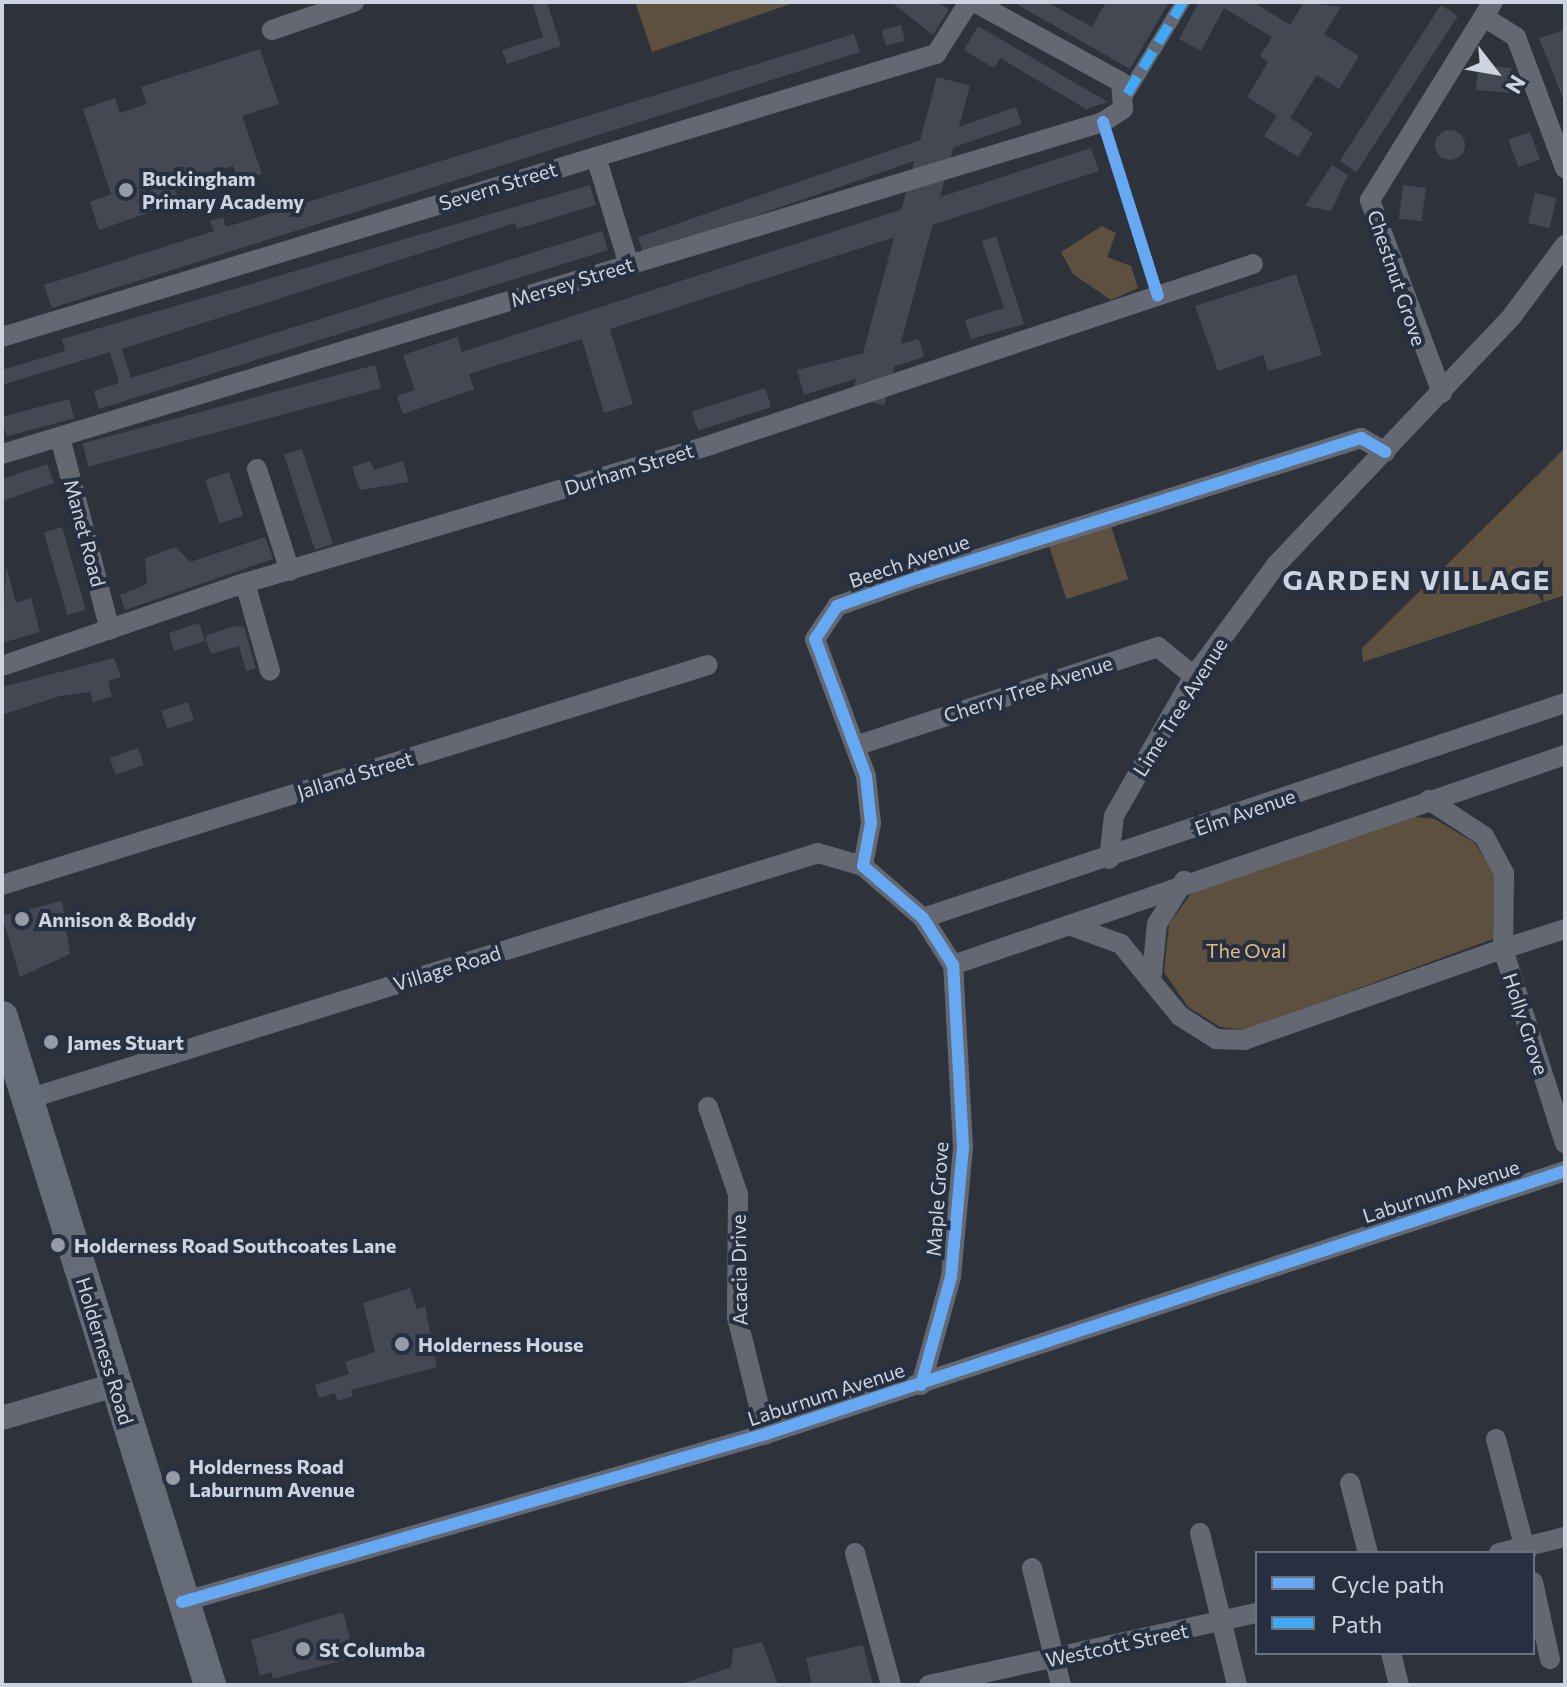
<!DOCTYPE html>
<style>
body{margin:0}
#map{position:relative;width:1567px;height:1687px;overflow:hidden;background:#2d323b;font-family:Commissioner,sans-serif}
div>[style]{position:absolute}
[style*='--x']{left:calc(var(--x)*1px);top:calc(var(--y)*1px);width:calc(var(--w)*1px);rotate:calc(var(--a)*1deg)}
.green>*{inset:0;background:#5d503f;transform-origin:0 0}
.building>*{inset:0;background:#434852;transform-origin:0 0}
.round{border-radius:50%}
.pedestrian>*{height:14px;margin:-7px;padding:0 7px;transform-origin:7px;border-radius:7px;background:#636872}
.minor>*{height:20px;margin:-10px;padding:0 10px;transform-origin:10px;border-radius:10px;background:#636872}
.tertiary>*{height:24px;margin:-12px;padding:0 12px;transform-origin:12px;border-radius:12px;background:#636872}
.trunk>*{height:32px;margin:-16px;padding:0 16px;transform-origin:16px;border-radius:16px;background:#656c78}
.quiet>*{height:10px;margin-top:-5px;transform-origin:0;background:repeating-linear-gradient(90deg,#3fa9f5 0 20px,transparent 0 30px)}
.cycleway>*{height:12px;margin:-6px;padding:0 6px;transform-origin:6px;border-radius:6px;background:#66a8f1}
.dots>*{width:22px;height:22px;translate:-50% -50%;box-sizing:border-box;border:4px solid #273041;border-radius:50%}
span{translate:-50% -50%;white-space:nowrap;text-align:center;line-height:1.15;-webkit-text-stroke:8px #273041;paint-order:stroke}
.poi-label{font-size:20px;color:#ced4df;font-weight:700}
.left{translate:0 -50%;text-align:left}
.street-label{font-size:20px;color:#ced4df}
.park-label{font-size:20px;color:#e3ba82}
.district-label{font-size:28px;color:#ced4df;font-weight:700;letter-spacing:2px}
.frame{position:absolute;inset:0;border:4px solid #ced4df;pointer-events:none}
.legend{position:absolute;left:1255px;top:1551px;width:280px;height:104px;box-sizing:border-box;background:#273041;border:2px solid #6a7280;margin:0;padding:10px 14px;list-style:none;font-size:24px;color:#ced4df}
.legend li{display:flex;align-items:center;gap:16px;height:40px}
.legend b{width:40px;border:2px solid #6a7280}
.north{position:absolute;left:1455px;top:32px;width:80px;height:80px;-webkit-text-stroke:6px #273041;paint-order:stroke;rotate:121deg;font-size:22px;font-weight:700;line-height:32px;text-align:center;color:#ced4df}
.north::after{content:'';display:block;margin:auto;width:28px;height:36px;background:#ced4df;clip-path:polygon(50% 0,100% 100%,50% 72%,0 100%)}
</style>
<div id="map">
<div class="green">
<i style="clip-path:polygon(635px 2px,796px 2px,652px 52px)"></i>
<i style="clip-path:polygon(1102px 226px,1116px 233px,1107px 257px,1131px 266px,1138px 288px,1111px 300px,1073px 274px,1061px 252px)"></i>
<i style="clip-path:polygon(1565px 448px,1565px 595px,1363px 662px,1362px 648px)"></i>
<i style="left:1111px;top:526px;width:56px;height:65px;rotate:72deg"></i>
<i style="clip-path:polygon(1415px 817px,1435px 819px,1475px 843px,1494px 874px,1493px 939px,1245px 1030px,1220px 1027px,1188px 1007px,1164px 972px,1169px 924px,1195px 888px)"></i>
</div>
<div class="building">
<i style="clip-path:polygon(532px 2px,547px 2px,561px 46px,507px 64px,502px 50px,543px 37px)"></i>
<i style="clip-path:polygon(891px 2px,937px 2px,949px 9px,933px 35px)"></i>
<i style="clip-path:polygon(1013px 2px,1047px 2px,1092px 27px,1106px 2px,1169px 2px,1130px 69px)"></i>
<i style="clip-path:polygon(1199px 2px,1253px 2px,1290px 25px,1304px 2px,1341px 7px,1324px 34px,1359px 56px,1339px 89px,1317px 75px,1290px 118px,1313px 133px,1298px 157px,1264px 136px,1277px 116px,1247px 97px,1268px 62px,1260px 56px,1272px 37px,1224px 8px,1201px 51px,1179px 39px)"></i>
<i style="left:1441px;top:5px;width:20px;height:186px;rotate:33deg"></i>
<i style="left:901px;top:25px;width:16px;height:20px;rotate:75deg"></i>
<i style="clip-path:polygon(978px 26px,1070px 80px,1108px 102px,1086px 109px,1000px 58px,994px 68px,964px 50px)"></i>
<i style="clip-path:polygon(1565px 30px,1565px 100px,1564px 101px,1539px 38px)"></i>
<i style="clip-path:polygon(854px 34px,860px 52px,52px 308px,44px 285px,214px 231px,210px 221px,223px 217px,226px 227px)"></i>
<i style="clip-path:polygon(260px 49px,279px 104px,242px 116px,262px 174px,239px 182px,233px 166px,207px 174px,175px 190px,179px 202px,99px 230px,90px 202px,111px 194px,83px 109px,115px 98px,120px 113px,147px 104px,141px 87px)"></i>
<i style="left:1478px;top:65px;width:34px;height:25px;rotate:5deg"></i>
<i style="left:937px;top:77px;width:34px;height:331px;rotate:15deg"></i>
<i style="left:1016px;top:107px;width:18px;height:400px;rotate:71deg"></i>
<i class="round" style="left:1435px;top:130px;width:30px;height:30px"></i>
<i style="left:1530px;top:132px;width:29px;height:23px;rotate:70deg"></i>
<i style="clip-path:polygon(1091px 148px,1099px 171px,610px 329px,633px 404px,604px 413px,582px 339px,469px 374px,474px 389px,403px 414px,397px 396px,415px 390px,403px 355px,457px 337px,462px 352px)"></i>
<i style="clip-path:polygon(1332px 165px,1348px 175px,1331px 211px,1305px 206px)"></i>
<i style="clip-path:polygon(590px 185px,596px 205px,517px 229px,515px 223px,122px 349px,131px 378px,602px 231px,608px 250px,99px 409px,94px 391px,119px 383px,110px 352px,2px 385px,2px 370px,65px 351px,62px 339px)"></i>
<i style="left:1403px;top:185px;width:23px;height:34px;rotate:7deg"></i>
<i style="left:1535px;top:193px;width:22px;height:31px;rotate:13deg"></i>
<i style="clip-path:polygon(996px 236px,1024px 324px,971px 339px,965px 320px,1004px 308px,982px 241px)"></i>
<i style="clip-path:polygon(1296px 274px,1322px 355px,1268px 371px,1263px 355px,1218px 371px,1195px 306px)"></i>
<i style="clip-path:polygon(919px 339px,924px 357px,804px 395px,797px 370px)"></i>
<i style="left:375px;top:365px;width:24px;height:303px;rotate:75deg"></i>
<i style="left:765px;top:388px;width:20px;height:77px;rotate:72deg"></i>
<i style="left:69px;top:399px;width:20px;height:70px;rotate:75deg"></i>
<i style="left:302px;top:449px;width:100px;height:19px;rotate:72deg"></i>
<i style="clip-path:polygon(370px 461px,374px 470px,403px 461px,409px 482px,360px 490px,352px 467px)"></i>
<i style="clip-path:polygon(47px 464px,54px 483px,2px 501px,2px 479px)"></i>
<i style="left:229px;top:472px;width:46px;height:25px;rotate:72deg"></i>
<i style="left:62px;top:527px;width:86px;height:19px;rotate:74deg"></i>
<i style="clip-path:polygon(265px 537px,273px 559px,125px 610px,120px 595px,147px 584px,145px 558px,176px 547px,190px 562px)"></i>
<i style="clip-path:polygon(6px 566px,16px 603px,31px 598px,40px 632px,2px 643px)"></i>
<i style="left:199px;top:623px;width:19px;height:32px;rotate:72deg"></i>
<i style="clip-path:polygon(233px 626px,244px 627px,256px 668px,246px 671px,239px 646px,211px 654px,205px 636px)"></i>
<i style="clip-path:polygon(114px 658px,121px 677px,108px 681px,112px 696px,93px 703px,90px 692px,60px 696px,2px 715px,2px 687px)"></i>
<i style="left:188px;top:702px;width:19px;height:28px;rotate:72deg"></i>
<i style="left:138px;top:748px;width:18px;height:30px;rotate:71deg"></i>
<i style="clip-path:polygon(62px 901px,70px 954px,20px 977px,2px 916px)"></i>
<i style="clip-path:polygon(410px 1288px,417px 1309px,425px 1306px,437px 1367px,351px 1390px,353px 1396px,337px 1401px,335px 1393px,319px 1398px,315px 1385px,349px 1374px,345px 1362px,375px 1352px,363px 1303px)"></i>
<i style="clip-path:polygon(343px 1612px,355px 1657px,273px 1679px,271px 1672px,260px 1676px,251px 1640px)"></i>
<i style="clip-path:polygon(762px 1642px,778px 1685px,678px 1685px,731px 1667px,733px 1649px)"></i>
<i style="clip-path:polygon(863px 1645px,873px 1685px,812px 1685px,806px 1658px)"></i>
</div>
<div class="pedestrian">
<i style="--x:1127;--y:94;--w:108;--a:-58.7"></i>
</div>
<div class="minor">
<i style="--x:1484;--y:17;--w:38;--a:32"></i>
<i style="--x:1516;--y:37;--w:140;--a:69.5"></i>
<i style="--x:272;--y:30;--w:87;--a:-18.9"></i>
<i style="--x:596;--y:157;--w:113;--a:73"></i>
<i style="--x:2;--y:337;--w:976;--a:-16.86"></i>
<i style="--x:936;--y:54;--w:62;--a:-57.6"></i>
<i style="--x:1442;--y:393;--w:206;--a:-110.5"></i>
<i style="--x:1370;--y:200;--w:233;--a:-58.2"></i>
<i style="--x:60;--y:437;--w:199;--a:75.5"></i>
<i style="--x:2;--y:454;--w:1150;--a:-16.78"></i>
<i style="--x:1103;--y:122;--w:24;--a:-33"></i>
<i style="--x:1123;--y:109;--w:27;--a:-94"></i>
<i style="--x:1121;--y:82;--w:167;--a:-151.4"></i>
<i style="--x:257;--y:469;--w:107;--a:72.1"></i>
<i style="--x:245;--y:583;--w:91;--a:74.1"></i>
<i style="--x:2;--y:666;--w:257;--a:-18.9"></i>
<i style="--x:245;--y:583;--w:488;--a:-16.5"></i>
<i style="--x:713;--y:444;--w:569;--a:-18.43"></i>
<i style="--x:855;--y:746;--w:319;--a:-18.1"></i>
<i style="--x:1158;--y:647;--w:46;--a:38.9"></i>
<i style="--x:1109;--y:859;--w:43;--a:-83.4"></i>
<i style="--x:1114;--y:816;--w:161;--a:-60.3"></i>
<i style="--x:1194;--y:676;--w:139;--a:-53.5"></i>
<i style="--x:1277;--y:564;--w:342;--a:-46.5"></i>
<i style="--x:1512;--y:316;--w:89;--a:-53.3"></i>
<i style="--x:2;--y:885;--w:739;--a:-17.31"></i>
<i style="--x:923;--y:918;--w:677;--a:-18.52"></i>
<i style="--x:1069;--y:925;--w:55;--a:20.1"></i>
<i style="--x:1121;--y:944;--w:93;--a:50.7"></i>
<i style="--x:1180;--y:1016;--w:43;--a:32.6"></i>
<i style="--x:1216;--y:1039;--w:28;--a:2"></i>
<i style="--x:1244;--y:1040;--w:275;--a:-19.4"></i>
<i style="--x:1503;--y:949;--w:76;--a:-89.2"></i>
<i style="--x:1504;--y:873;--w:42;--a:-118.4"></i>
<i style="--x:1484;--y:836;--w:66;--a:-146.8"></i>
<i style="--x:1565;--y:929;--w:65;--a:162.1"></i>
<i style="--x:1503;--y:949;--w:204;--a:72.3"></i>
<i style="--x:953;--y:965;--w:647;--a:-18.94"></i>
<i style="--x:1152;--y:974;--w:50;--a:-84.3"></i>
<i style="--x:1157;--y:924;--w:51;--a:-57.9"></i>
<i style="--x:31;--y:1098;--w:824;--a:-17.29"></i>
<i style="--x:818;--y:853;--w:47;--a:16.1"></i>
<i style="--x:708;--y:1107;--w:92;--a:71"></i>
<i style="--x:738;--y:1194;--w:123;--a:90.5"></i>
<i style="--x:737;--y:1317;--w:121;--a:76.1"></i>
<i style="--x:921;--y:1385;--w:112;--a:-74.5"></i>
<i style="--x:951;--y:1277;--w:131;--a:-84.7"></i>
<i style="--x:963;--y:1147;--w:182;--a:-93.1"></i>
<i style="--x:953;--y:965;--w:56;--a:-122.6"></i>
<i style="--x:923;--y:918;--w:79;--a:-139.1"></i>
<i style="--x:863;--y:866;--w:44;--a:-79.5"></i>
<i style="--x:871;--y:823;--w:47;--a:-96.1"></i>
<i style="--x:866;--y:776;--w:146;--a:-110.4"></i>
<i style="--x:815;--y:639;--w:40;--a:-56"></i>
<i style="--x:837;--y:606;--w:85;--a:-19.3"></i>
<i style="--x:917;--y:578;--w:466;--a:-17.5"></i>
<i style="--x:1361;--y:438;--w:28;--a:30"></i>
<i style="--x:1496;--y:1439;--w:118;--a:75.3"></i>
<i style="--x:1350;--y:1483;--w:72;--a:75.6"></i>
<i style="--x:1200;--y:1533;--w:156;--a:76.3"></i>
<i style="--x:855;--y:1553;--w:137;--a:74.7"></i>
<i style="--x:1499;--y:1553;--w:68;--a:-13.6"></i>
<i style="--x:1032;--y:1568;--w:121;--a:76.1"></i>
<i style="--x:1533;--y:1582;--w:79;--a:77.6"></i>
<i style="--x:182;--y:1602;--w:608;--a:-16.05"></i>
<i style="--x:766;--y:1434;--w:841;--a:-18.22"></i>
<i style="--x:1391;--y:1653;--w:32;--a:76"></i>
<i style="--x:929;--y:1685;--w:336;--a:-12.4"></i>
</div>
<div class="tertiary">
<i style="--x:2;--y:1418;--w:118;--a:-16.3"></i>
</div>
<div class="trunk">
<i style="--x:2;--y:1017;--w:700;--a:72.7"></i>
</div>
<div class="quiet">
<i style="--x:1127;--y:94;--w:108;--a:-58.7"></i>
</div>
<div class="cycleway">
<i style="--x:1103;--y:122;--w:182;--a:72.5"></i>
<i style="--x:921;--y:1385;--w:112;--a:-74.5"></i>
<i style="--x:951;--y:1277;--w:131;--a:-84.7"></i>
<i style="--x:963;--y:1147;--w:182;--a:-93.1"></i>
<i style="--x:953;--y:965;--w:56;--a:-122.6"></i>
<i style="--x:923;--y:918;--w:79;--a:-139.1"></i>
<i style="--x:863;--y:866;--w:44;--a:-79.5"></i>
<i style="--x:871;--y:823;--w:47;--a:-96.1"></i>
<i style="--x:866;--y:776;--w:146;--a:-110.4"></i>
<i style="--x:815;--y:639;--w:40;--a:-56"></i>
<i style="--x:837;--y:606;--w:85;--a:-19.3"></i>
<i style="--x:917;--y:578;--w:466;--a:-17.5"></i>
<i style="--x:1361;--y:438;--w:28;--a:30"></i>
<i style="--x:182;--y:1602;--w:608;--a:-16.05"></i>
<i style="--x:766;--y:1434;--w:841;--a:-18.22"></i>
</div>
<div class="dots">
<i style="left:126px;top:190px;background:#969ba6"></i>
<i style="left:22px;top:919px;background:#969ba6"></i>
<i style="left:51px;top:1042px;background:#969ba6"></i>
<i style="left:58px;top:1245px;background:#969ba6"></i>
<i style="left:402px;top:1344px;background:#969ba6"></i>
<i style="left:173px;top:1478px;background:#969ba6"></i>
<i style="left:303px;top:1649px;background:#969ba6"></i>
</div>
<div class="poi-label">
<span class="left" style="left:142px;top:190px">Buckingham<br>Primary Academy</span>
<span class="left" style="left:38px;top:919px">Annison &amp; Boddy</span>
<span class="left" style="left:67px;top:1042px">James Stuart</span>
<span class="left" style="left:74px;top:1245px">Holderness Road Southcoates Lane</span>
<span class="left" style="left:418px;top:1344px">Holderness House</span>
<span class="left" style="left:189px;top:1478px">Holderness Road<br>Laburnum Avenue</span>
<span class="left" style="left:319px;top:1649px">St Columba</span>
</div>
<div class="street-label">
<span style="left:498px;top:186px;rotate:-17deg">Severn Street</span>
<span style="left:1397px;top:278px;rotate:71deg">Chestnut Grove</span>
<span style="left:572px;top:282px;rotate:-17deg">Mersey Street</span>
<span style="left:629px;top:469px;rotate:-17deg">Durham Street</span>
<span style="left:85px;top:533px;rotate:75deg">Manet Road</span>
<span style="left:909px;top:561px;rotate:-19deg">Beech Avenue</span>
<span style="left:1028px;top:689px;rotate:-18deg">Cherry Tree Avenue</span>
<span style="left:1180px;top:707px;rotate:-58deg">Lime Tree Avenue</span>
<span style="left:355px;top:775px;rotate:-17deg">Jalland Street</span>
<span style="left:1245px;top:812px;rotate:-19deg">Elm Avenue</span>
<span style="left:447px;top:968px;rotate:-17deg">Village Road</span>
<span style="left:1526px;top:1024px;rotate:72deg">Holly Grove</span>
<span style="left:1441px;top:1191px;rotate:-18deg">Laburnum Avenue</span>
<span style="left:937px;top:1199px;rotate:-86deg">Maple Grove</span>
<span style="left:739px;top:1270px;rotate:-91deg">Acacia Drive</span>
<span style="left:105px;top:1351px;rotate:73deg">Holderness Road</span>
<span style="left:826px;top:1394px;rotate:-18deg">Laburnum Avenue</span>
<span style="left:1117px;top:1645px;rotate:-12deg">Westcott Street</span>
</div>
<div class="park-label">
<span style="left:1246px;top:950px">The Oval</span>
</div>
<div class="district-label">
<span style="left:1417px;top:579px">GARDEN VILLAGE</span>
</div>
<div class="frame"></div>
<ul class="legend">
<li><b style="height:10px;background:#66a8f1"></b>Cycle path</li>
<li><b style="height:10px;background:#3fa9f5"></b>Path</li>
</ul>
<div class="north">N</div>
</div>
